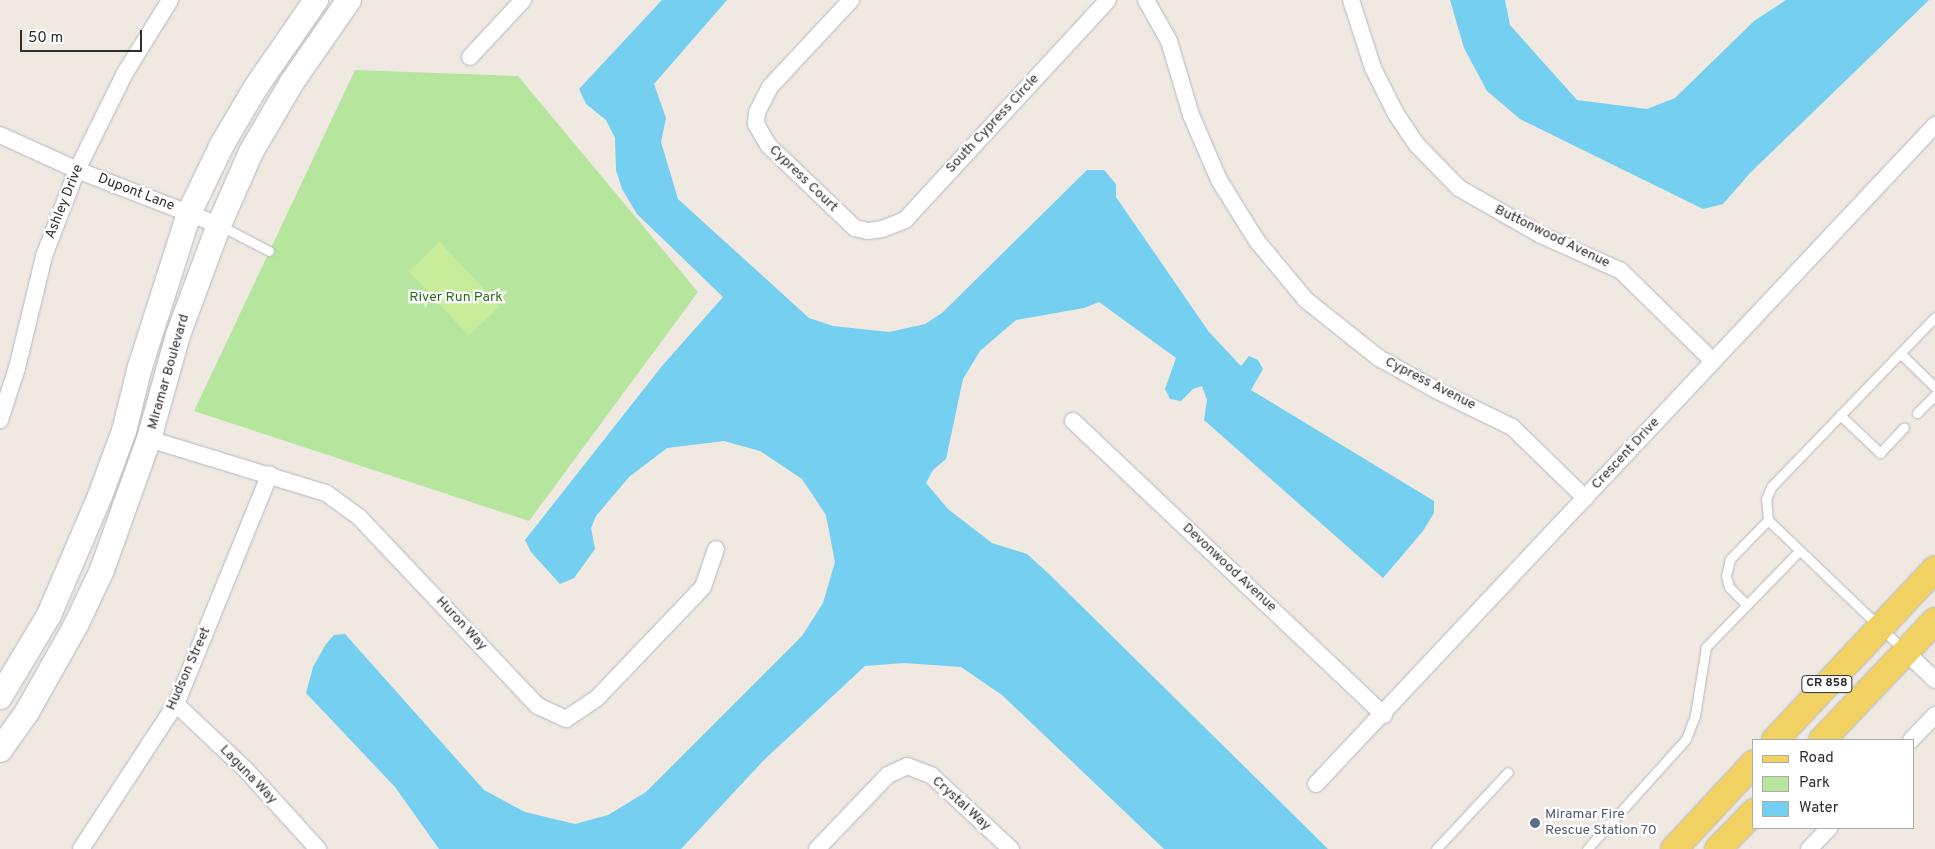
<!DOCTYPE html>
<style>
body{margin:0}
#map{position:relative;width:1935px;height:849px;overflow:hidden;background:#efe9e1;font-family:Overpass,sans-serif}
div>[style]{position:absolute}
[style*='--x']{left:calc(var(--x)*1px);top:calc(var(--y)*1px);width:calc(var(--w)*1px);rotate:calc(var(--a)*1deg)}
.green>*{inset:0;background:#b6e59e}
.pitch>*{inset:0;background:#c9ec9a;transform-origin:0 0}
.water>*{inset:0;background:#75cff0}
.roads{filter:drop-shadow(0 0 1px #b4b7c1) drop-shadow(0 0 1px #b4b7c1)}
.lane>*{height:9px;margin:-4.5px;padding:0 4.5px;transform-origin:4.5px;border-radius:4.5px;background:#fff}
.street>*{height:16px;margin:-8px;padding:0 8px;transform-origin:8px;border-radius:8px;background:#fff}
.secondary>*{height:24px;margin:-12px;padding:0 12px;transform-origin:12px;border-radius:12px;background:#fff}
.primary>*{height:26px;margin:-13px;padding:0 13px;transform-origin:13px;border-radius:13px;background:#f2d163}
.dots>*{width:14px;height:14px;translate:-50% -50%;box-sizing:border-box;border:2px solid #fff;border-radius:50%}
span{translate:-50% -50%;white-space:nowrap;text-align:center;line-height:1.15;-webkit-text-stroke:4.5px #fff;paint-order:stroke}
.shield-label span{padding:1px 4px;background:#fff;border:1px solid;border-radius:4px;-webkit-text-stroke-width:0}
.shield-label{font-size:12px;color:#2e2e2e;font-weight:700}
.street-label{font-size:14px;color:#2e2e2e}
.park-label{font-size:14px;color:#2c6e1b}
.service-label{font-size:14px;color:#4e5e75}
.left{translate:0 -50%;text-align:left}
.legend{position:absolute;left:1752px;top:739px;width:162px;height:90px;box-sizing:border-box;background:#fff;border:1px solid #ababab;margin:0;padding:6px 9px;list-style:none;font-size:15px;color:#2e2e2e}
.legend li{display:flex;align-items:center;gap:10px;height:25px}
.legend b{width:25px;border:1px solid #ababab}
.scale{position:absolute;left:20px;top:30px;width:122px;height:22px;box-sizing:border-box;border:2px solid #2e2e2e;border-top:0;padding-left:6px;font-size:15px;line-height:18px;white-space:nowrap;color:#2e2e2e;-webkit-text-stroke:4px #fff;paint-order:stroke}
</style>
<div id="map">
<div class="green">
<i style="clip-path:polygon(355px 70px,518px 76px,698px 292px,529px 521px,194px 411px)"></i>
</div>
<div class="pitch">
<i style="left:440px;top:242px;width:88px;height:43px;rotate:47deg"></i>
</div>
<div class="water">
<i style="clip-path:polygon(662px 0,727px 0,654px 84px,666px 118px,661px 142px,678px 199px,809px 318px,833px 326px,889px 332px,925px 324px,942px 313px,1087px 170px,1104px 170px,1116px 184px,1116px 197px,1209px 332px,1241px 366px,1249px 356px,1258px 360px,1263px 369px,1251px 390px,1434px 501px,1434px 513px,1423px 531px,1383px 578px,1204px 420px,1207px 400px,1202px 386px,1193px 389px,1181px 401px,1170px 399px,1165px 389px,1176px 358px,1099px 302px,1084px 308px,1016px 320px,980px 351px,963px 379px,946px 459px,933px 470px,926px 483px,948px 509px,992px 543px,1027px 554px,1049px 574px,1328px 849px,1164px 849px,1002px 695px,961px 667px,904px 663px,865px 666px,764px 760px,681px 849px,439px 849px,395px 787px,306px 693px,313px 667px,326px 644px,334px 635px,345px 634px,484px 790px,525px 812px,575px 824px,608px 815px,646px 792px,802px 636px,823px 603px,835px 562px,826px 515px,802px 479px,760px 451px,724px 441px,667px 448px,629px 477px,596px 516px,591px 528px,595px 549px,574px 578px,560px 584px,531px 552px,525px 540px,662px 366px,723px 297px,637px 214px,622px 189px,616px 170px,615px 138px,606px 120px,586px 104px,579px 89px)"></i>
<i style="clip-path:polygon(1450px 0,1505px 0,1510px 25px,1577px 100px,1647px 109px,1675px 98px,1754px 21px,1786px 0,1929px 0,1751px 172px,1723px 204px,1703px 209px,1520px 119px,1487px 91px,1464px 48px)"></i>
</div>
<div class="roads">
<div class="lane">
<i style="--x:221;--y:226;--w:54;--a:27.5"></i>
<i style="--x:1900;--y:353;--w:49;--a:44.2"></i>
<i style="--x:1917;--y:413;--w:25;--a:-45"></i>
<i style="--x:1840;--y:415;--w:55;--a:43.5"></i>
<i style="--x:1880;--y:453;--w:35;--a:-47"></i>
<i style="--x:1768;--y:520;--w:21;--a:-95"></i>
<i style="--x:1766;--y:499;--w:13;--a:-67"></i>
<i style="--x:1771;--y:487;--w:236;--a:-46"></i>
<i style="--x:1747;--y:605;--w:25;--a:-135"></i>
<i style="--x:1729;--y:587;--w:11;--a:-105"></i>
<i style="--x:1726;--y:576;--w:17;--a:-77"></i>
<i style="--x:1730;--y:559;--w:54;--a:-45.7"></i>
<i style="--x:1768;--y:520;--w:188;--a:43.7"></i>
<i style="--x:1436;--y:849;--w:105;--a:-46.9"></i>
<i style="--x:1587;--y:849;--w:148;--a:-48"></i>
<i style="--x:1686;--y:739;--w:26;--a:-69"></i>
<i style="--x:1695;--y:715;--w:69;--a:-80.8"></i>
<i style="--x:1706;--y:647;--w:134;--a:-45.9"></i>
</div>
<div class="street">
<i style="--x:851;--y:0;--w:119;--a:133"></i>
<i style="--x:770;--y:87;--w:28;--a:117"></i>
<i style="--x:757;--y:112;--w:12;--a:95"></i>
<i style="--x:756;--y:124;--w:24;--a:60"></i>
<i style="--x:768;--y:145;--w:120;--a:43.7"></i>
<i style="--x:855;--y:228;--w:13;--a:13"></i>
<i style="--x:868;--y:231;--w:14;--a:-8"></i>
<i style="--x:882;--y:229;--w:25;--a:-21"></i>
<i style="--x:905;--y:220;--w:299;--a:-47.3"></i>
<i style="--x:1146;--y:0;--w:47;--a:60.7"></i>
<i style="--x:1169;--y:41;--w:77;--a:73.4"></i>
<i style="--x:1191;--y:115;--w:71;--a:66.7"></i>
<i style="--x:1219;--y:180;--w:72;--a:58.1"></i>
<i style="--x:1257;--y:241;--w:77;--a:50.3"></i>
<i style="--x:1306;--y:300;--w:93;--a:38.5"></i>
<i style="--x:1379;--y:358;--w:65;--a:29.3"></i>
<i style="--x:1436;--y:390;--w:85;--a:26"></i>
<i style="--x:1512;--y:427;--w:102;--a:44.2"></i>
<i style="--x:1351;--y:0;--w:71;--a:72.1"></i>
<i style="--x:1373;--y:68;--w:51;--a:63.4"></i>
<i style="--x:1396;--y:114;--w:37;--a:56"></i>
<i style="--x:1417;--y:145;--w:60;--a:45.7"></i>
<i style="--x:1459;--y:188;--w:95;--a:29.8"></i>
<i style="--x:1541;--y:235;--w:88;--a:24.2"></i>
<i style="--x:1621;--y:271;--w:129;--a:44.4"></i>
<i style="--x:470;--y:57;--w:78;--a:-47.1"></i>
<i style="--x:0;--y:135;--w:85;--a:24.4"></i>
<i style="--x:77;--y:170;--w:152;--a:21.2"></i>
<i style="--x:0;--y:420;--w:55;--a:-71.9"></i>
<i style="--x:17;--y:368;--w:115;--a:-76.4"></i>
<i style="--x:44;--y:256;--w:92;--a:-69"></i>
<i style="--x:77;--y:170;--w:108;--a:-63.7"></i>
<i style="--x:125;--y:73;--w:86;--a:-58.3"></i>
<i style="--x:1073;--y:421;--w:428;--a:43.4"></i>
<i style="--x:149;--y:439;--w:185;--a:17"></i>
<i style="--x:326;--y:493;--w:41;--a:36"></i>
<i style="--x:359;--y:517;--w:260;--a:46.6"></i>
<i style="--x:538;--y:706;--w:31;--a:25"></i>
<i style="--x:566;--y:719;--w:37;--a:-34"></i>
<i style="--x:597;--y:698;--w:153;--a:-46.3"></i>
<i style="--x:703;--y:587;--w:40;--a:-71.1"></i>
<i style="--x:1906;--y:652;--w:40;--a:44"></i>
<i style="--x:176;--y:704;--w:96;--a:43.3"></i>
<i style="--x:246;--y:770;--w:107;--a:47.7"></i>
<i style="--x:1911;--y:740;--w:35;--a:-46"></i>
<i style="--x:1316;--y:784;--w:904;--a:-46.79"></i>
<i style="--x:81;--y:849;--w:173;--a:-56.8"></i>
<i style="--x:176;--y:704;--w:248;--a:-67.8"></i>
<i style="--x:817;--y:849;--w:103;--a:-46.2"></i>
<i style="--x:888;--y:775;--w:21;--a:-25"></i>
<i style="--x:907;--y:766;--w:26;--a:21"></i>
<i style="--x:931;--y:775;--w:109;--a:42.8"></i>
<i style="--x:1809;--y:849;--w:29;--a:-46"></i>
</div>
<div class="secondary">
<i style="--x:0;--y:697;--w:96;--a:-59.1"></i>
<i style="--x:49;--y:615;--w:129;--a:-66.8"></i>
<i style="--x:100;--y:496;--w:69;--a:-69.7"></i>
<i style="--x:124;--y:431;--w:66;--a:-76"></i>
<i style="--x:140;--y:367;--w:162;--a:-72.3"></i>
<i style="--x:189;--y:213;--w:78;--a:-64.1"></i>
<i style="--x:223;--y:143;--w:65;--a:-59.5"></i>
<i style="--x:256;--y:87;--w:106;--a:-55.4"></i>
<i style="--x:0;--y:750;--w:47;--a:-54.6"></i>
<i style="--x:27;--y:712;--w:100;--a:-60.6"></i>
<i style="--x:76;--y:625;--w:61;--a:-64.7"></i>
<i style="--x:102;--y:570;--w:139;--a:-70.3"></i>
<i style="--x:149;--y:439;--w:108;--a:-74.4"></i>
<i style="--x:178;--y:335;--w:117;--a:-69.6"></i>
<i style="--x:219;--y:225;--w:80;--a:-66.3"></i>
<i style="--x:251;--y:152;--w:81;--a:-59.6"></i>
<i style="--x:292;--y:82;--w:100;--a:-55.2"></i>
</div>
<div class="primary">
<i style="--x:1775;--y:740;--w:234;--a:-46.9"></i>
<i style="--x:1822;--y:740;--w:164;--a:-46.5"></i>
<i style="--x:1674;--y:849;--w:117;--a:-47.1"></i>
<i style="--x:1718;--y:849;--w:52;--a:-45.8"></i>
</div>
</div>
<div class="dots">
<i style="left:1535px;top:823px;background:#5c6f8a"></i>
</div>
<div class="shield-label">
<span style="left:1827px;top:684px">CR 858</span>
</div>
<div class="street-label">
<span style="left:993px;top:124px;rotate:-47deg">South Cypress Circle</span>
<span style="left:803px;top:179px;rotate:44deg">Cypress Court</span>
<span style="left:136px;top:193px;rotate:21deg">Dupont Lane</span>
<span style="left:65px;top:202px;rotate:-68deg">Ashley Drive</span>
<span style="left:1552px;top:237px;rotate:26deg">Buttonwood Avenue</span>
<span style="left:169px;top:372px;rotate:-74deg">Miramar Boulevard</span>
<span style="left:1430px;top:384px;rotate:27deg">Cypress Avenue</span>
<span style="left:1626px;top:454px;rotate:-47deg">Crescent Drive</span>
<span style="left:1229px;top:568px;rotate:43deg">Devonwood Avenue</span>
<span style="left:461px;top:624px;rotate:47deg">Huron Way</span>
<span style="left:189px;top:669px;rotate:-66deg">Hudson Street</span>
<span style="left:248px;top:775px;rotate:46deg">Laguna Way</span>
<span style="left:961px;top:804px;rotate:42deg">Crystal Way</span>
</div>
<div class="park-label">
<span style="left:456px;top:298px">River Run Park</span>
</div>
<div class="service-label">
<span class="left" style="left:1545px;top:823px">Miramar Fire<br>Rescue Station 70</span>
</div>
<ul class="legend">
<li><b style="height:6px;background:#f2d163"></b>Road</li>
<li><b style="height:14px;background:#b6e59e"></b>Park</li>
<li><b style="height:14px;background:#75cff0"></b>Water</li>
</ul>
<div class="scale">50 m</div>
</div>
